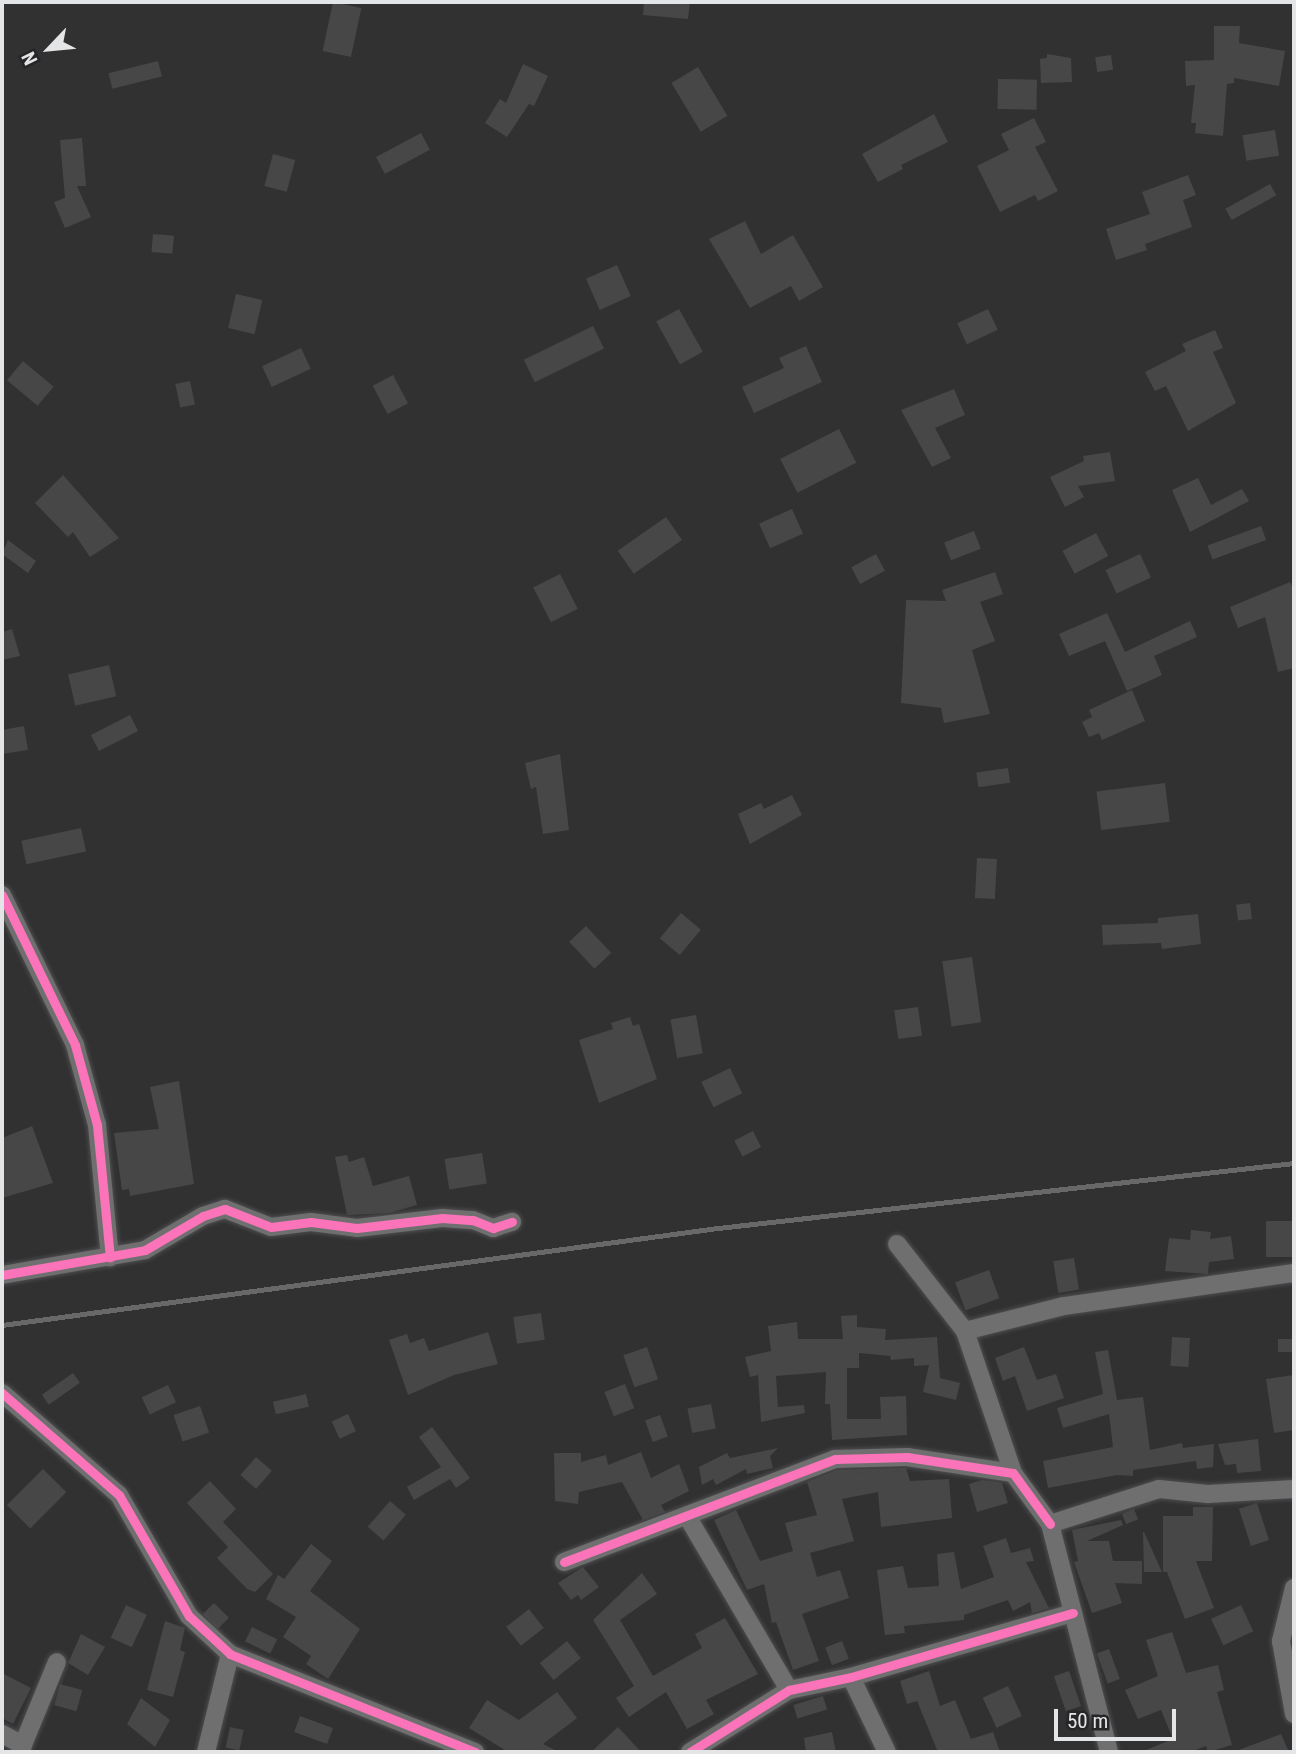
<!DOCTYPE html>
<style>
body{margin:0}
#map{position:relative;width:1296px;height:1754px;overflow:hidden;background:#313132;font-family:"Roboto Condensed",sans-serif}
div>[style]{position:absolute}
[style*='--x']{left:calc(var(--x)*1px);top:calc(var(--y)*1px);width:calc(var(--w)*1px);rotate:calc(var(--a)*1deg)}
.building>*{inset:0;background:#484747;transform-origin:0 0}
.roads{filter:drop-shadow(0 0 2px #4e4e50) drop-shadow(0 0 2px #4e4e50)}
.minor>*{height:18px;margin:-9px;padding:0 9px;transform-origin:9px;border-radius:9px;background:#6f6f70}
.rail>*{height:5px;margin:-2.5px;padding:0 2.5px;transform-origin:2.5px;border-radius:2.5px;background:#686869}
.cycleway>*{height:9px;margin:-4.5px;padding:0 4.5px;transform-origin:4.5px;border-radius:4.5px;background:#fb73b8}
span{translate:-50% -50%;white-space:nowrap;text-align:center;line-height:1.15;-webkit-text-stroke:6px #262629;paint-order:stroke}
.frame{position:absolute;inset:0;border:4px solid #e4e5e7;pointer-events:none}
.north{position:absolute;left:14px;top:14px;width:70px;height:70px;-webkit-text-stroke:5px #262629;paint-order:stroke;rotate:244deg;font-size:19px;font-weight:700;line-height:28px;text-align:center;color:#e4e5e7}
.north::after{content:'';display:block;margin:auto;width:24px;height:32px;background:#e4e5e7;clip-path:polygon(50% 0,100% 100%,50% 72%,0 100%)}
.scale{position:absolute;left:1054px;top:1709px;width:122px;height:32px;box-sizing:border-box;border:4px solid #e4e5e7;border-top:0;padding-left:9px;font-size:21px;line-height:24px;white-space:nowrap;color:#e4e5e7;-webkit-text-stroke:5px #262629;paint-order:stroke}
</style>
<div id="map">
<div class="building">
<i style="left:333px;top:2px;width:29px;height:50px;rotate:12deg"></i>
<i style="clip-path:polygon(644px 2px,690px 2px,688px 19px,643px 15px)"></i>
<i style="clip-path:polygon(1214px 26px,1240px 26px,1239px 43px,1285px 51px,1279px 86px,1234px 78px,1234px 83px,1227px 84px,1223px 136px,1195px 133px,1196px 123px,1191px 123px,1195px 85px,1186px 86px,1185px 61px,1214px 60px)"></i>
<i style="clip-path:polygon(1047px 54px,1071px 58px,1072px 82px,1041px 83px,1040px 59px,1047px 58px)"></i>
<i style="left:1111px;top:55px;width:15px;height:16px;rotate:82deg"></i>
<i style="left:158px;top:61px;width:16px;height:51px;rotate:76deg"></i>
<i style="clip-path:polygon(523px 64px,548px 76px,534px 106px,529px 104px,507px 137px,485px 123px,500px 99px,506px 103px)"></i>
<i style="left:698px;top:67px;width:57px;height:31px;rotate:59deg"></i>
<i style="left:998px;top:79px;width:39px;height:30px;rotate:1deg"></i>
<i style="clip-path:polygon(934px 114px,948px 142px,901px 165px,903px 169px,878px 182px,862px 154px)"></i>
<i style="clip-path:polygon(1034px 118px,1046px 142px,1035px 147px,1058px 191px,1038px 201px,1035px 195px,1000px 212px,977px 166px,1009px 150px,1001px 134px)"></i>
<i style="left:1275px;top:130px;width:26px;height:33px;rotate:81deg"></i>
<i style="left:421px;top:133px;width:19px;height:51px;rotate:62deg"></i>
<i style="clip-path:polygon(82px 138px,86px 186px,77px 186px,91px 217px,65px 228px,54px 202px,65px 198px,60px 140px)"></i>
<i style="left:273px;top:154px;width:23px;height:33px;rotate:15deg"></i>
<i style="clip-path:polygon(1188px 175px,1196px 195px,1183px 200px,1192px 227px,1145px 244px,1147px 250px,1116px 260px,1106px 229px,1150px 214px,1142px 192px)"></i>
<i style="left:1270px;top:184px;width:13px;height:51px;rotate:61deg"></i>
<i style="clip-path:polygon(745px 221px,761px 254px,793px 235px,823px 287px,799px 301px,791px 286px,750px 308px,709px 239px)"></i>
<i style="left:153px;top:234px;width:21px;height:18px;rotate:5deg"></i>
<i style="left:617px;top:265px;width:34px;height:34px;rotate:66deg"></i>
<i style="left:236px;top:294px;width:27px;height:35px;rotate:13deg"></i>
<i style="left:679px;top:309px;width:49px;height:26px;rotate:61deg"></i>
<i style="left:988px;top:309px;width:23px;height:34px;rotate:65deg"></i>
<i style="left:593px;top:326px;width:25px;height:77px;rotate:64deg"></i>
<i style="clip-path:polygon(1215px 330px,1223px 348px,1213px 352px,1236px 403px,1188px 431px,1166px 386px,1155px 391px,1145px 372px,1186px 351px,1182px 344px)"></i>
<i style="clip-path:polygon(806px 346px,822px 382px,754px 413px,742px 387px,784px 368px,779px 358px)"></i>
<i style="left:301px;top:348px;width:23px;height:43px;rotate:65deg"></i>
<i style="left:23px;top:361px;width:40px;height:25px;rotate:40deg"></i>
<i style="left:393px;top:375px;width:32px;height:23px;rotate:62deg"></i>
<i style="left:190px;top:381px;width:24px;height:15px;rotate:78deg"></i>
<i style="clip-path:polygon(954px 389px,965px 415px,935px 428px,951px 458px,932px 467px,901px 410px)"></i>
<i style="left:839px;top:429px;width:38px;height:66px;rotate:63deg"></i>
<i style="clip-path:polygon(1110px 452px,1115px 481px,1078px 486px,1084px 497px,1065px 507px,1050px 477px,1084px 461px,1083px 456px)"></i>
<i style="clip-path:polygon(63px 475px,119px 538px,90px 557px,73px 532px,68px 537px,35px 503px)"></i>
<i style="clip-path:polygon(1198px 478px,1211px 505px,1242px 489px,1249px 501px,1190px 532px,1172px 490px)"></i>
<i style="left:792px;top:509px;width:27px;height:36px;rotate:66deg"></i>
<i style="left:666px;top:517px;width:28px;height:59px;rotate:55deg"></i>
<i style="left:1261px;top:526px;width:15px;height:57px;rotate:70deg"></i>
<i style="left:974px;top:531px;width:19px;height:32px;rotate:69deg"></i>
<i style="left:1096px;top:533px;width:26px;height:38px;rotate:62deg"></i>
<i style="clip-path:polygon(8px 540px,36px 561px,28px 573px,2px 554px)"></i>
<i style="left:876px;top:554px;width:19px;height:28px;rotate:62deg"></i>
<i style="left:1140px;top:554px;width:26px;height:38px;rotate:65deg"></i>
<i style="clip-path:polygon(995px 572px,1003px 594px,980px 602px,995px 641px,972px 650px,990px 714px,944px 723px,941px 708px,901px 703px,906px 600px,946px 601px,942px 590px)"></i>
<i style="left:560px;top:574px;width:39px;height:30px;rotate:63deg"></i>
<i style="clip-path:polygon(1290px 582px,1294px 590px,1294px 668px,1278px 672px,1265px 617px,1238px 628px,1230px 607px)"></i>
<i style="clip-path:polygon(1107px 613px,1125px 652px,1190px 621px,1197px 637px,1154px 656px,1162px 675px,1127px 691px,1105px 641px,1069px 656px,1059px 634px)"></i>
<i style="clip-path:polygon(12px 629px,20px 656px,2px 660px,2px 632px)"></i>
<i style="left:109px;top:665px;width:32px;height:42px;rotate:77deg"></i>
<i style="clip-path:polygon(1132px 690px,1145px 721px,1102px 740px,1099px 733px,1089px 737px,1082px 722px,1092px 717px,1089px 710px)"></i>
<i style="left:130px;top:715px;width:18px;height:44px;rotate:63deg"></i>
<i style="clip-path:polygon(24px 726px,28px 750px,2px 754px,2px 730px)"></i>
<i style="clip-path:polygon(560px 754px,569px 830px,543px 834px,536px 787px,531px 789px,525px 763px)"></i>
<i style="left:1008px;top:768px;width:15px;height:32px;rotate:82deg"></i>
<i style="left:1165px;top:783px;width:39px;height:69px;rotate:83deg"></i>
<i style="clip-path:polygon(792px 795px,802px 815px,750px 844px,738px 814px,761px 803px,764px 809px)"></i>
<i style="left:81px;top:828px;width:24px;height:61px;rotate:78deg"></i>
<i style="left:977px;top:858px;width:20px;height:40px;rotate:3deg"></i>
<i style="left:1250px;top:903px;width:16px;height:14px;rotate:83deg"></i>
<i style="left:681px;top:913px;width:26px;height:33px;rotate:40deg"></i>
<i style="clip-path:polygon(1198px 914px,1201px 944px,1162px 949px,1161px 943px,1103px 945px,1102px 925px,1158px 923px,1158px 918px)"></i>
<i style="left:586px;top:926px;width:37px;height:23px;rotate:47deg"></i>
<i style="left:972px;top:957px;width:66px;height:30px;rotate:82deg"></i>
<i style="left:918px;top:1007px;width:29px;height:24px;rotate:82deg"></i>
<i style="left:696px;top:1015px;width:39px;height:26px;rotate:80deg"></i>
<i style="clip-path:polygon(630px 1017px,633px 1026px,639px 1024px,657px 1079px,599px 1103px,579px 1040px,613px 1029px,611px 1023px)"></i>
<i style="left:730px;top:1068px;width:28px;height:32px;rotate:64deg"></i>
<i style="clip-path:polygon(179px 1081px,194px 1184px,130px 1196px,129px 1189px,122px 1190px,114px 1133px,159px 1129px,150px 1087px)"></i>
<i style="clip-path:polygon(32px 1126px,53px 1183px,2px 1198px,2px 1138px)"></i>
<i style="left:753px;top:1131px;width:18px;height:21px;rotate:63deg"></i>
<i style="left:482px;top:1153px;width:31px;height:38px;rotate:81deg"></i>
<i style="clip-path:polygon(347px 1155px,349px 1162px,364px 1157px,373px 1186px,409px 1176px,417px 1205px,389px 1213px,347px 1215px,335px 1157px)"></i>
<i style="left:1294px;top:1221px;width:36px;height:28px;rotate:90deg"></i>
<i style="clip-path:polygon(1191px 1230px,1211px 1232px,1210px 1239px,1231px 1236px,1234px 1259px,1209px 1262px,1208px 1274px,1165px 1271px,1169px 1238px,1190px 1240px)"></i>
<i style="left:1074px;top:1258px;width:32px;height:21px;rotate:81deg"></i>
<i style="left:989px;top:1270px;width:30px;height:36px;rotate:70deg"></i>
<i style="left:541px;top:1313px;width:27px;height:28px;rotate:82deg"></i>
<i style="clip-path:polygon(857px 1315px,857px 1327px,886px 1329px,885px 1340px,937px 1337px,940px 1378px,960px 1383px,956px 1400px,923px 1392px,929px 1365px,914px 1366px,914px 1358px,891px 1360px,890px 1356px,859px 1353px,859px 1368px,847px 1368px,847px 1419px,881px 1419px,880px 1397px,906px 1396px,907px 1435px,832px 1440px,830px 1404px,825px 1404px,826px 1372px,776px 1376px,778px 1407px,804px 1405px,805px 1413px,761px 1422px,758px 1375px,750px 1377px,745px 1357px,771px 1351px,768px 1326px,797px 1322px,798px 1339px,843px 1339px,841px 1316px)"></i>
<i style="clip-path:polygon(488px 1332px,498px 1364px,454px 1375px,408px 1395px,389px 1340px,407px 1334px,410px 1343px,424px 1338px,429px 1351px)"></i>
<i style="left:1172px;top:1337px;width:18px;height:29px;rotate:3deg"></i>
<i style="left:1294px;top:1339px;width:13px;height:16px;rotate:90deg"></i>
<i style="left:647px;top:1347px;width:34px;height:25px;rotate:71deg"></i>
<i style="clip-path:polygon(1024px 1347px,1037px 1380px,1056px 1374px,1064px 1398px,1027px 1411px,1015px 1376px,1003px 1381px,995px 1358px)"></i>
<i style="clip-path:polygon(1108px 1350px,1117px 1400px,1143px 1397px,1150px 1450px,1182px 1443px,1183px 1448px,1214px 1444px,1213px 1467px,1197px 1469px,1196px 1461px,1133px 1470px,1133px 1476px,1117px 1475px,1048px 1488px,1043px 1461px,1113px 1447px,1109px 1414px,1063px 1428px,1057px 1408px,1103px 1394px,1095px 1352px)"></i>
<i style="left:73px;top:1373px;width:12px;height:38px;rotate:55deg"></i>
<i style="clip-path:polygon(1294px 1375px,1294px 1430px,1274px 1433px,1266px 1379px)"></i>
<i style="left:625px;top:1384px;width:26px;height:22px;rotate:69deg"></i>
<i style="left:168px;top:1385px;width:19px;height:29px;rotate:65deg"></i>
<i style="left:306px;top:1394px;width:13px;height:34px;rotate:77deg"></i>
<i style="left:711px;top:1404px;width:25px;height:24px;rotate:79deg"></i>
<i style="left:200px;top:1406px;width:28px;height:28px;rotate:71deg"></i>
<i style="left:348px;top:1414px;width:19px;height:18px;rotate:65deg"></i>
<i style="left:660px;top:1415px;width:23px;height:16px;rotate:70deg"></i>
<i style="clip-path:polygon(432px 1427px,470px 1478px,456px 1488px,450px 1479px,414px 1500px,407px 1487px,441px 1467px,419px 1437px)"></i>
<i style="clip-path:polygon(1258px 1439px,1261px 1471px,1237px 1473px,1236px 1464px,1225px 1465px,1218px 1444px)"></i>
<i style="clip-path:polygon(778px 1448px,770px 1456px,773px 1468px,747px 1474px,746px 1469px,716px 1485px,713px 1479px,702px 1485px,699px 1467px,727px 1453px,730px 1458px)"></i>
<i style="clip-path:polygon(641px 1452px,651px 1478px,679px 1464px,689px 1491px,661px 1505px,665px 1512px,643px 1520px,622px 1482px,579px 1492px,578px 1504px,555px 1501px,554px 1453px,581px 1453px,581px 1462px,606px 1455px,608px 1465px)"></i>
<i style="left:256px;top:1457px;width:21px;height:24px;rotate:41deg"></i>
<i style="clip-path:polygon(906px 1468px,910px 1481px,949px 1479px,952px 1518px,881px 1527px,878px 1492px,842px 1499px,854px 1541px,810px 1553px,817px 1577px,840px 1570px,849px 1598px,802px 1614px,819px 1661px,793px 1670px,776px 1622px,772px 1623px,764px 1584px,747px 1590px,714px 1520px,736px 1510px,760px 1561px,793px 1551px,785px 1523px,817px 1515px,807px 1482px,837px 1470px)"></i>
<i style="left:43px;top:1469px;width:33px;height:51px;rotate:45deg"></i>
<i style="clip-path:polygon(982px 1480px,1002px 1483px,1008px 1503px,977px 1512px,969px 1484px)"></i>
<i style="clip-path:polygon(210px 1481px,236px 1509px,223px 1522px,273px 1574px,255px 1592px,247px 1589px,217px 1558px,228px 1547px,187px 1503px)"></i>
<i style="left:390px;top:1501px;width:21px;height:34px;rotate:41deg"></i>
<i style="left:1257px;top:1503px;width:39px;height:19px;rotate:72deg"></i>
<i style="clip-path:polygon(1193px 1507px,1213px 1507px,1212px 1561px,1196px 1561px,1214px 1608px,1185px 1619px,1167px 1572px,1163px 1572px,1163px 1516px,1193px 1516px)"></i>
<i style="left:1134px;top:1509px;width:11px;height:13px;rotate:68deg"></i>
<i style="clip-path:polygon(1121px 1520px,1123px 1525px,1087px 1541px,1109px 1541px,1113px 1561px,1142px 1561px,1142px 1584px,1115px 1583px,1122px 1603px,1092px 1613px,1074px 1562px,1078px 1561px,1072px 1530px)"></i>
<i style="clip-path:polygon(1143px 1532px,1144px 1532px,1162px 1572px,1144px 1572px)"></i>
<i style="clip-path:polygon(1006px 1538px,1011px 1553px,1030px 1548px,1034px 1561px,1026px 1562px,1049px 1608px,1032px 1613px,1030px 1602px,1013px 1611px,1008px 1600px,964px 1615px,964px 1620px,904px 1626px,905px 1633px,885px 1635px,877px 1570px,903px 1566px,908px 1588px,939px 1586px,937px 1554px,954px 1552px,961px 1589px,994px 1577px,983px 1546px)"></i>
<i style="clip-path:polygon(311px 1544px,332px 1561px,310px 1591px,360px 1629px,328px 1679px,306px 1664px,311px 1656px,283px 1637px,296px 1617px,266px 1599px,278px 1575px,284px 1579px)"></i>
<i style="clip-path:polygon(583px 1567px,599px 1587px,581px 1600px,578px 1595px,571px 1600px,558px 1583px)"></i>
<i style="clip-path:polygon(642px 1573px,657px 1594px,620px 1620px,653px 1676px,702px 1648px,695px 1634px,725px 1618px,758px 1674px,706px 1700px,714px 1714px,687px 1729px,666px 1692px,629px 1717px,616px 1698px,634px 1686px,593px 1620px)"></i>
<i style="left:214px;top:1603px;width:21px;height:16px;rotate:45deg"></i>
<i style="left:126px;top:1605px;width:23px;height:36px;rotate:25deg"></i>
<i style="left:1241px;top:1605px;width:29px;height:33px;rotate:65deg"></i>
<i style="left:529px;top:1609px;width:24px;height:29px;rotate:52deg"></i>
<i style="clip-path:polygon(165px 1621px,185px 1628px,180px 1650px,185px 1652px,173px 1697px,147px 1690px)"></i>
<i style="left:252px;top:1627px;width:28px;height:16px;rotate:26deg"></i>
<i style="clip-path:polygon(1172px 1632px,1186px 1673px,1218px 1665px,1224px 1690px,1217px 1692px,1232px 1745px,1208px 1752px,1206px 1746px,1190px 1752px,1141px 1752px,1173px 1739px,1161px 1710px,1138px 1719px,1125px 1690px,1158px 1676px,1146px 1640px)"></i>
<i style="clip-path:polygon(81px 1634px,105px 1647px,88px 1675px,68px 1663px)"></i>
<i style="left:567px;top:1641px;width:22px;height:35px;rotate:51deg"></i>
<i style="left:842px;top:1641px;width:19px;height:18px;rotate:69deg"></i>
<i style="left:1109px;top:1649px;width:32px;height:13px;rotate:70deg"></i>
<i style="clip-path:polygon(929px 1671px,940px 1706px,955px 1700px,971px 1739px,993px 1732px,1000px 1752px,938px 1752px,917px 1701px,907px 1704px,900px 1681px)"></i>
<i style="left:1069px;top:1671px;width:37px;height:16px;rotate:71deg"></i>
<i style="clip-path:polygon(2px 1673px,31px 1688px,13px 1724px,2px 1718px)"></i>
<i style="left:60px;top:1684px;width:23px;height:22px;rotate:15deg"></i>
<i style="left:1008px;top:1686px;width:33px;height:28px;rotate:65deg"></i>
<i style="clip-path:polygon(557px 1692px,577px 1718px,543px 1744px,559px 1752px,508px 1752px,469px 1728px,487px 1700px,519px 1720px)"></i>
<i style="left:823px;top:1696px;width:14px;height:31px;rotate:73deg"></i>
<i style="clip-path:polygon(141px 1698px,170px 1720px,155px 1747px,127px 1724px)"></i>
<i style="left:300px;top:1716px;width:35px;height:17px;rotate:20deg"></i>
<i style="left:230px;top:1727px;width:14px;height:21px;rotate:12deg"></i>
<i style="clip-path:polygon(618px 1727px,641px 1752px,591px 1752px)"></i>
<i style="clip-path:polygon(832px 1732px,836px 1752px,806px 1752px,804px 1738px)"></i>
<i style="clip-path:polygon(1281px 1734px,1289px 1752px,1236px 1752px,1236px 1751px)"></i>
</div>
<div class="roads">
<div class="minor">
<i style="--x:2;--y:895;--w:167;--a:64"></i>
<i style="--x:75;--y:1045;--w:83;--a:74.6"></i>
<i style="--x:97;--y:1125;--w:133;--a:84.4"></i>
<i style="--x:897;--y:1244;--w:110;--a:52"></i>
<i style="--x:965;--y:1331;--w:150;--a:71.3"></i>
<i style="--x:2;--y:1275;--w:145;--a:-9.9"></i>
<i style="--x:145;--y:1250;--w:67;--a:-30.4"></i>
<i style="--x:203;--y:1216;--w:23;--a:-18"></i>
<i style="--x:225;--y:1209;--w:49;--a:21.4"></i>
<i style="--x:271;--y:1227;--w:40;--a:-7.1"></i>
<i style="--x:311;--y:1222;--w:46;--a:7.4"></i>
<i style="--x:357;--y:1228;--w:86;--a:-6.7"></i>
<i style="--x:442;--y:1218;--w:31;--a:4"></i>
<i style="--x:473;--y:1220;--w:22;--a:22"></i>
<i style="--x:493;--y:1228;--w:20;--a:-18"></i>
<i style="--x:965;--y:1331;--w:102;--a:-14.2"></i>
<i style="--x:1064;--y:1306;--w:232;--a:-8.2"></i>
<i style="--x:2;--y:1393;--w:155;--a:41.1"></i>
<i style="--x:119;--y:1495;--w:140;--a:60"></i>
<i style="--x:189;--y:1616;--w:56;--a:42.8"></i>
<i style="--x:230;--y:1654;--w:264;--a:21.8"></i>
<i style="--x:687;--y:1516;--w:202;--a:59.6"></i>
<i style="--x:564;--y:1562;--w:290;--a:-20.8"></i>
<i style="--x:835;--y:1459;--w:72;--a:-1.6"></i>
<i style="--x:907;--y:1457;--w:107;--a:8.6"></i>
<i style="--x:1013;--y:1473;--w:63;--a:54"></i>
<i style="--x:1294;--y:1588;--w:55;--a:103.8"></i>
<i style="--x:1281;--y:1641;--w:74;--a:79.9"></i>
<i style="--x:851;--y:1677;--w:83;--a:64.4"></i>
<i style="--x:2;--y:1734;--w:24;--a:28"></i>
<i style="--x:20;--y:1752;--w:97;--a:-67.7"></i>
<i style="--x:206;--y:1752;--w:101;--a:-76.2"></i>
<i style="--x:690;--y:1752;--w:117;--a:-32.1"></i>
<i style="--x:789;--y:1690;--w:63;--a:-11.8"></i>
<i style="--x:851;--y:1677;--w:231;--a:-16.1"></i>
<i style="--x:1109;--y:1752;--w:236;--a:-104.5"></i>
<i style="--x:1050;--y:1524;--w:114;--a:-17.8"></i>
<i style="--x:1159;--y:1489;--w:49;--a:5.8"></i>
<i style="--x:1208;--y:1494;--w:86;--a:-3.3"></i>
</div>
</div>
<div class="rail">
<i style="--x:2;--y:1325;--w:723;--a:-7.72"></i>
<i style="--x:718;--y:1228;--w:580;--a:-6.44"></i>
</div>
<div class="cycleway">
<i style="--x:2;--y:895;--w:167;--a:64"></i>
<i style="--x:75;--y:1045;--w:83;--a:74.6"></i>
<i style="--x:97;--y:1125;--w:133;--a:84.4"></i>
<i style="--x:2;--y:1275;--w:145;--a:-9.9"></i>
<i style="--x:145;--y:1250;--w:67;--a:-30.4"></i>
<i style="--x:203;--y:1216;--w:23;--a:-18"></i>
<i style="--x:225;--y:1209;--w:49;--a:21.4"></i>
<i style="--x:271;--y:1227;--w:40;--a:-7.1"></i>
<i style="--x:311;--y:1222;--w:46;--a:7.4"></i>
<i style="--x:357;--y:1228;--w:86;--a:-6.7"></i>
<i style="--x:442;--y:1218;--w:31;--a:4"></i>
<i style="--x:473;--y:1220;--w:22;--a:22"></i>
<i style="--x:493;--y:1228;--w:20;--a:-18"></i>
<i style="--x:2;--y:1393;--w:155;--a:41.1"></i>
<i style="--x:119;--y:1495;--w:140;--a:60"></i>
<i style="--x:189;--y:1616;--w:56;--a:42.8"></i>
<i style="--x:230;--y:1654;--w:264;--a:21.8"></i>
<i style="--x:564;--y:1562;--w:290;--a:-20.8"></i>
<i style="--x:835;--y:1459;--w:72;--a:-1.6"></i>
<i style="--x:907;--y:1457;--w:107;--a:8.6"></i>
<i style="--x:1013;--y:1473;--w:63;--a:54"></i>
<i style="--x:690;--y:1752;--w:117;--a:-32.1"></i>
<i style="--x:789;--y:1690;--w:63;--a:-11.8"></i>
<i style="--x:851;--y:1677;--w:231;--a:-16.1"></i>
</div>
<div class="frame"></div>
<div class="north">N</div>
<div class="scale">50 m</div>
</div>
